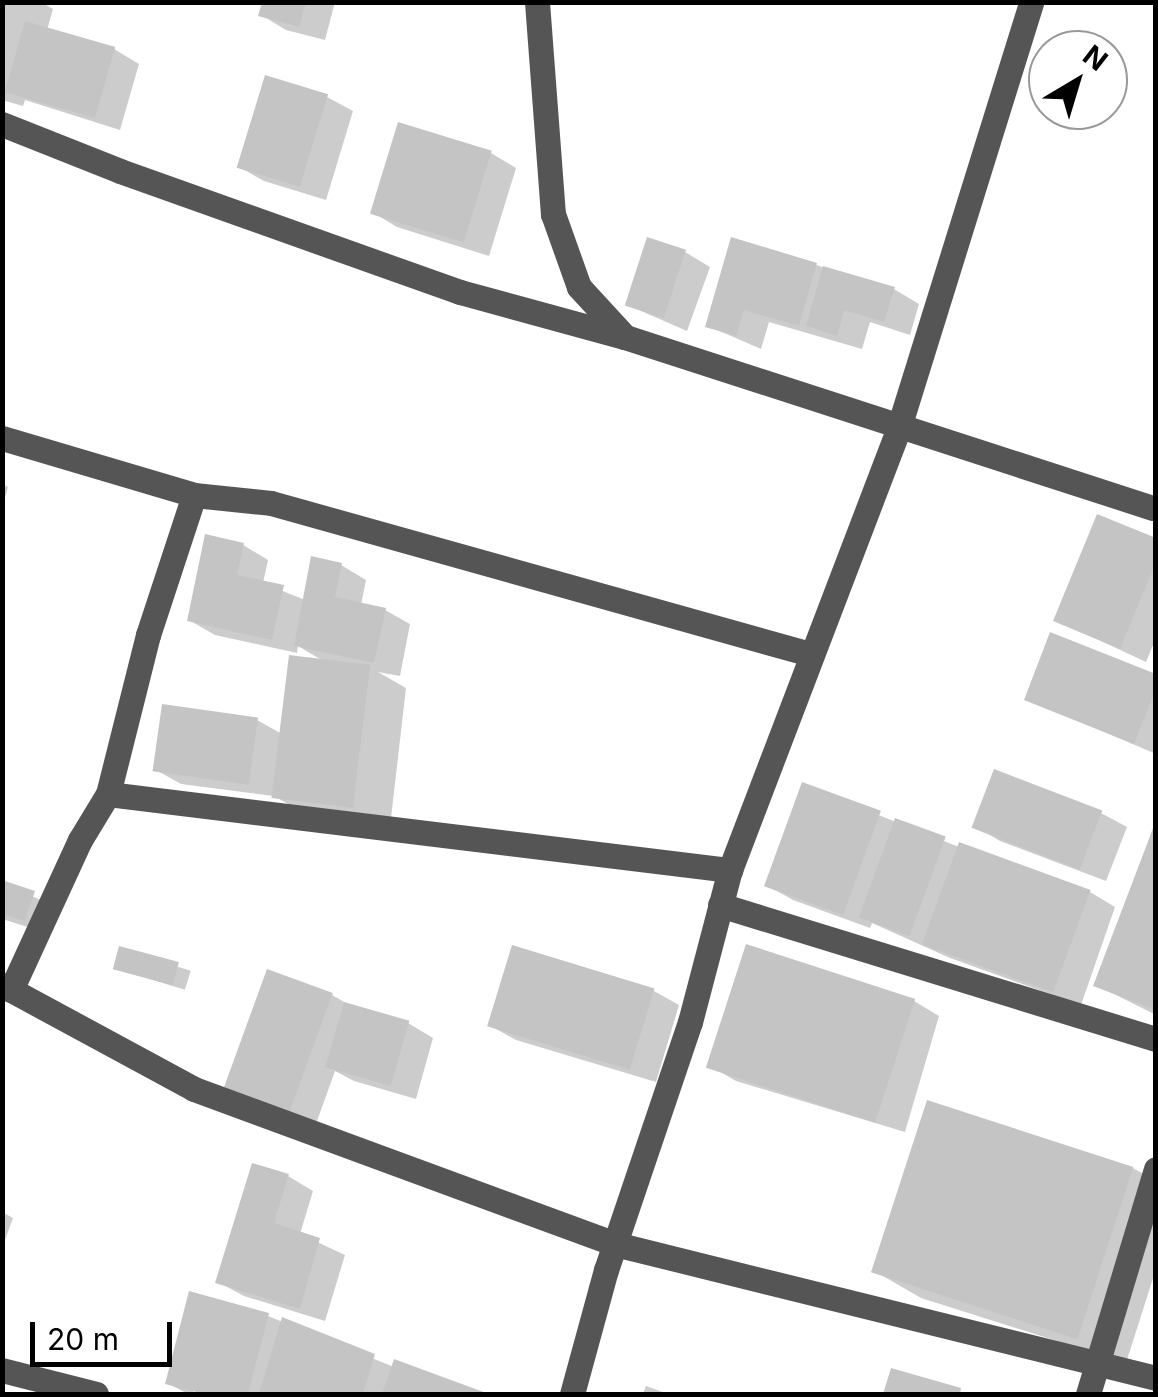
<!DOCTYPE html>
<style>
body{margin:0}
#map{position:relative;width:1158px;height:1397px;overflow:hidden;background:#fff;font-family:Inter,sans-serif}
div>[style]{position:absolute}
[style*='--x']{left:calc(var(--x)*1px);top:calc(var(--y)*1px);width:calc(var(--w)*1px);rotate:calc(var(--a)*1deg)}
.shadow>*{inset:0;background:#0003;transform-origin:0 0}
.building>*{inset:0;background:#c4c4c4;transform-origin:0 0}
.minor>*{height:25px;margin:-12.5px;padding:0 12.5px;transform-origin:12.5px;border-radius:12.5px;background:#555}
span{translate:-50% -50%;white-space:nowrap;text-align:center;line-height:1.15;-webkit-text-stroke:8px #fff;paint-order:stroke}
.frame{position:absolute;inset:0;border:5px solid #000;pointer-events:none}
.north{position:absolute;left:1028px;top:30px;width:100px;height:100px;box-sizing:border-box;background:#fff;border:2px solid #999;border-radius:50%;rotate:38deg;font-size:28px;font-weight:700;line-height:40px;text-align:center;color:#000}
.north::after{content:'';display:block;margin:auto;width:35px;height:45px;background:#000;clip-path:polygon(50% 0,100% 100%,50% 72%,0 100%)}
.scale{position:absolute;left:30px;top:1322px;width:142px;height:45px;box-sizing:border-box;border:5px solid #000;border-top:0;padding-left:12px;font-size:30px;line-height:35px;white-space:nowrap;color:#000;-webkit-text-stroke:8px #fff;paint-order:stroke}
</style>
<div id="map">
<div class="shadow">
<i style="clip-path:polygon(2px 2px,41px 2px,53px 9px,47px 30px,114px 49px,139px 64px,120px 130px,25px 100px,23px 106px,2px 100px)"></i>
<i style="clip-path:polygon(264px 2px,335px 2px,325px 40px,286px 30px,261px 15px)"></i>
<i style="clip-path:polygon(267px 78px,327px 97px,353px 111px,326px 200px,264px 181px,239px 167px)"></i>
<i style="clip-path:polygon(400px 125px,491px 153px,516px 168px,489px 256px,397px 227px,372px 212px)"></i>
<i style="clip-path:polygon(685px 252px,710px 267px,687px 331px,625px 304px)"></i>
<i style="clip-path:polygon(816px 265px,894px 289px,919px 304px,910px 335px,870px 322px,862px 349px,769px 322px,761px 349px,708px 326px)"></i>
<i style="clip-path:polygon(2px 484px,8px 487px,2px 508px)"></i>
<i style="clip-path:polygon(1156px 541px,1156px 638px,1146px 662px,1056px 620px)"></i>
<i style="clip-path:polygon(243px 545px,268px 560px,263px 583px,305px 600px,341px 565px,366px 580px,361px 605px,385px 610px,410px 624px,400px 676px,378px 672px,406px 688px,390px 827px,311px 817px,274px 796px,181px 784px,156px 770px,257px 720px,282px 734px,325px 662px,298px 646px,297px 653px,215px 635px,189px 620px)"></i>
<i style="clip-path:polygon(1156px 677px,1156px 754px,1027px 699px)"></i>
<i style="clip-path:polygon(996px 772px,1101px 813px,1127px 827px,1106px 881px,1000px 841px,975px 826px)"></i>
<i style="clip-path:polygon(803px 785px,959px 847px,1090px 892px,1115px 907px,1081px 1005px,950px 958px,872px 923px,870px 928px,793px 900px,768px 886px)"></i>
<i style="clip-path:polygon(1156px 829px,1156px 1015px,1096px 985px)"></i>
<i style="clip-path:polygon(2px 883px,59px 908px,50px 934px,2px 919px)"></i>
<i style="left:120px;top:949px;width:74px;height:20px;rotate:17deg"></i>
<i style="clip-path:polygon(654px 991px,679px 1005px,656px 1082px,516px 1040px,491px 1026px)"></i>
<i style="clip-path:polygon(332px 995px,355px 1008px,408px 1023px,433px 1038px,416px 1099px,354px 1081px,335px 1071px,316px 1124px,254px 1102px)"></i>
<i style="clip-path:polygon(914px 1001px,939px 1016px,905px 1132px,736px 1081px,710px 1066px)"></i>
<i style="clip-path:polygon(1133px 1168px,1156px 1181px,1156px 1269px,1126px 1363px,921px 1298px,876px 1272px)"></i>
<i style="clip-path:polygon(288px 1176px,313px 1191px,300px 1234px,345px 1255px,325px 1321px,244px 1296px,218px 1282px)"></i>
<i style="clip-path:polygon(2px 1212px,13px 1218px,2px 1248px)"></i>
<i style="clip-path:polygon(191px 1294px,268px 1316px,394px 1367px,396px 1362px,483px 1394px,214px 1394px,191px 1388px,195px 1394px,188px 1394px,167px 1383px)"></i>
<i style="clip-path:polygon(646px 1386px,668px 1394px,643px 1394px)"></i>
</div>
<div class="building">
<i style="clip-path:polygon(262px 2px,306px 2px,299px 27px,258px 16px)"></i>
<i style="left:25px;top:21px;width:94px;height:74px;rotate:16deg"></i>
<i style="left:265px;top:75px;width:66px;height:97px;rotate:17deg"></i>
<i style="left:398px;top:122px;width:98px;height:96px;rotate:17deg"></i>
<i style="left:647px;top:237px;width:41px;height:72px;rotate:18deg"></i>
<i style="clip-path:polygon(731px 237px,817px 263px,799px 326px,744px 310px,736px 336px,705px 327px)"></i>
<i style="clip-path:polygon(823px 266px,895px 287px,884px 322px,844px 310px,837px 336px,806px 326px)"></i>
<i style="clip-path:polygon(1097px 514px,1156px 538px,1156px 562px,1120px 649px,1053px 621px)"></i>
<i style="clip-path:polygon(205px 534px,244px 543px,237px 575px,284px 585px,272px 640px,187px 621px)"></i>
<i style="clip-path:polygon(311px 556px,342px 563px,335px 597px,386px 608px,374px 663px,294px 646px)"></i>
<i style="clip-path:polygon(1050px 632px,1156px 674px,1156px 689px,1134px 744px,1024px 700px)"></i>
<i style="left:289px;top:655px;width:82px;height:144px;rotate:7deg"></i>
<i style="left:162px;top:704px;width:97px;height:68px;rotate:8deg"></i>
<i style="left:994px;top:769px;width:116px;height:63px;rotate:21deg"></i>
<i style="left:802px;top:782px;width:84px;height:111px;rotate:20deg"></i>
<i style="left:895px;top:818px;width:54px;height:106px;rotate:20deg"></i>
<i style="clip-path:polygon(1155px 823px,1156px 823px,1156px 1010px,1093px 986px)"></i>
<i style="left:959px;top:842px;width:140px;height:109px;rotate:20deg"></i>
<i style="clip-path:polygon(2px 880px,35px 891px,25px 921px,2px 914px)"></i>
<i style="left:746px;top:944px;width:178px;height:130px;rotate:18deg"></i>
<i style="left:512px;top:945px;width:149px;height:85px;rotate:17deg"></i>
<i style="left:119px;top:946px;width:62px;height:24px;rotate:15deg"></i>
<i style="left:267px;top:969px;width:70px;height:126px;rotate:20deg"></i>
<i style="left:344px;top:1002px;width:68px;height:68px;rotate:16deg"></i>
<i style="left:927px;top:1100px;width:217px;height:181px;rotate:18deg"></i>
<i style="clip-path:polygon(252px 1163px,289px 1174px,274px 1223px,320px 1238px,300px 1309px,215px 1283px)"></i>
<i style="clip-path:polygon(189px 1291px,269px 1313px,248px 1394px,204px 1394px,165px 1384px)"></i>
<i style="clip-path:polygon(282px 1317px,375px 1354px,363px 1394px,259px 1394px)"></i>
<i style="clip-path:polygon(394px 1359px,489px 1394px,382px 1394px)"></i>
<i style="clip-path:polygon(891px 1368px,961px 1388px,960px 1394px,883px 1394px)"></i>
</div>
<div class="minor">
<i style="--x:537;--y:2;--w:213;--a:85.7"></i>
<i style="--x:553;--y:214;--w:77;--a:70.4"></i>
<i style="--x:579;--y:287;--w:68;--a:47.4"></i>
<i style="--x:2;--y:124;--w:127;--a:21.7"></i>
<i style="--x:120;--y:171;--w:361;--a:19.6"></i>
<i style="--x:460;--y:292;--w:171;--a:15.3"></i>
<i style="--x:625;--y:337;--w:555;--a:17.95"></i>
<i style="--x:2;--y:438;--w:200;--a:16.5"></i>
<i style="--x:194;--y:495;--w:77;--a:5.9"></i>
<i style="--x:271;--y:503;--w:560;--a:15.65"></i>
<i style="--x:108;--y:794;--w:627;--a:6.97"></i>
<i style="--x:720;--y:905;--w:456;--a:17.1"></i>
<i style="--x:2;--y:985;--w:218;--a:28.4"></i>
<i style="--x:194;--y:1089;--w:449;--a:20.2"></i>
<i style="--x:615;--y:1244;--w:557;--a:13.91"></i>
<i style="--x:11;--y:990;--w:165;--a:-65.3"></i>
<i style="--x:80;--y:840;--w:54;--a:-58.7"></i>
<i style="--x:108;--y:794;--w:164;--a:-75.9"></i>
<i style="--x:148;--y:635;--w:147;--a:-71.8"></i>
<i style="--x:2;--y:1370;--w:97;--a:14.3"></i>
<i style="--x:572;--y:1394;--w:129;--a:-74.7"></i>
<i style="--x:606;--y:1270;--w:262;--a:-71.3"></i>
<i style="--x:690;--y:1022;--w:157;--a:-75.3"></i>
<i style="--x:730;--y:870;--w:474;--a:-69.1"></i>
<i style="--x:899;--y:427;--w:445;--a:-72.7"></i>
<i style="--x:1088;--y:1394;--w:235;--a:-73.2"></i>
</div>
<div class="frame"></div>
<div class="north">N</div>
<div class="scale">20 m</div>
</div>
